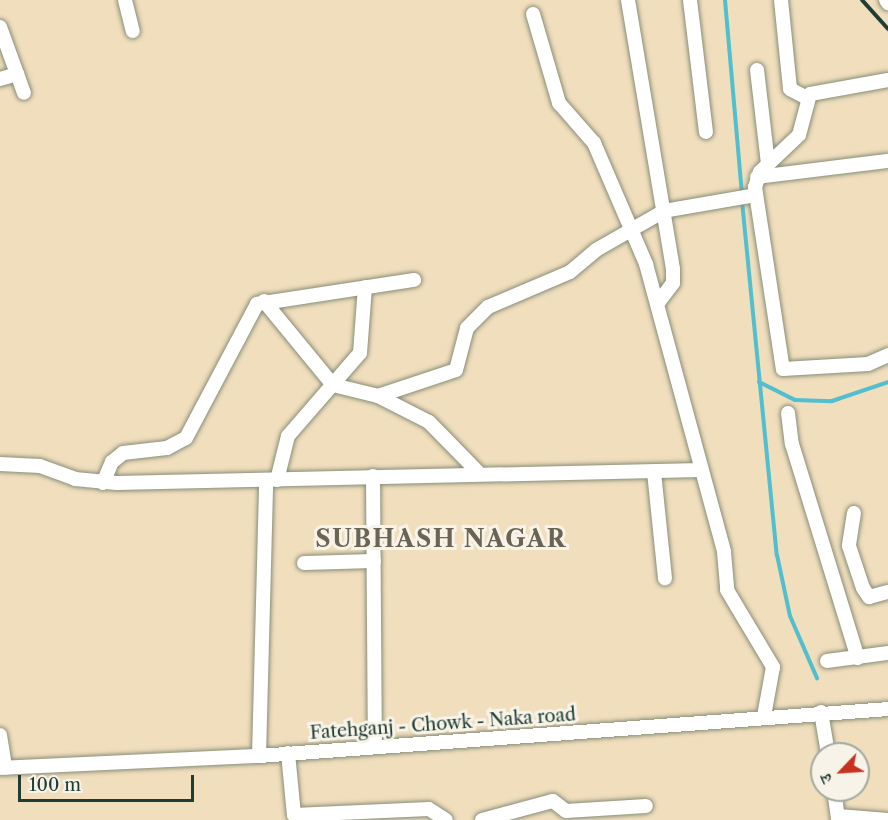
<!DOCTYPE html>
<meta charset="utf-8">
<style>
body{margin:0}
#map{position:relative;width:888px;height:820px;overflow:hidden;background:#f0debd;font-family:"Libre Caslon Text","Noto Serif Devanagari",serif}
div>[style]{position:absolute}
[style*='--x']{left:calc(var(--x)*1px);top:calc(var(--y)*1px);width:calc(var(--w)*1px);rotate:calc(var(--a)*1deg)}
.stream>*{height:4px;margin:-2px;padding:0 2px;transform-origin:2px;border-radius:2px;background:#53bfce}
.roads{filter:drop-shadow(0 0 2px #888e78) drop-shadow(0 0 2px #888e78)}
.minor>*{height:14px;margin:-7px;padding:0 7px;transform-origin:7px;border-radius:7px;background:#fff}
.rail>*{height:4px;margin:-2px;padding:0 2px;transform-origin:2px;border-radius:2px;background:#1f3d34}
span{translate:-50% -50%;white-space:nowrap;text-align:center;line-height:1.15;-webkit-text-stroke:6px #f7f3e8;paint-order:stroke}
.street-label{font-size:18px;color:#1f3d34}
.district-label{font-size:24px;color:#6a6454;font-weight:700;letter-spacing:1.5px}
.north{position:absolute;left:810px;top:742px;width:60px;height:60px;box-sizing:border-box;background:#f7f3e8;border:2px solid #a1aaa0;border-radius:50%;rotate:245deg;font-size:16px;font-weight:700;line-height:24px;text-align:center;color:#1f3d34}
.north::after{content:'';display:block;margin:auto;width:21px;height:27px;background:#c8321e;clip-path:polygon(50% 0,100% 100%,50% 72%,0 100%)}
.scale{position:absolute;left:18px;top:775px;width:176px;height:27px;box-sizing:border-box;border:3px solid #1f3d34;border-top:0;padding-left:8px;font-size:18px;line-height:21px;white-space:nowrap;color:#1f3d34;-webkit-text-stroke:4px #f7f3e8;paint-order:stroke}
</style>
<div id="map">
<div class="stream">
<i style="--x:725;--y:0;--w:195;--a:85"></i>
<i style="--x:742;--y:201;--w:356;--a:84.4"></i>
<i style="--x:777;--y:555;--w:62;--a:78"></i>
<i style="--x:790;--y:616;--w:68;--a:66.5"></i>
<i style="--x:759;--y:382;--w:40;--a:26.6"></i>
<i style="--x:795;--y:400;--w:37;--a:2"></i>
<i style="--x:832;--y:401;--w:59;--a:-18.7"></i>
</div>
<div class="roads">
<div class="minor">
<i style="--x:125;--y:0;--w:32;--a:76"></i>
<i style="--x:628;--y:0;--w:273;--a:80.5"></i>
<i style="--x:673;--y:269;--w:14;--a:90"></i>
<i style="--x:673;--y:283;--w:25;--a:127"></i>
<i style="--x:690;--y:0;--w:133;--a:83.1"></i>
<i style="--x:781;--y:0;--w:89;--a:84.2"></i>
<i style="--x:790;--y:89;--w:19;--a:28"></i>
<i style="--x:886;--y:0;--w:4;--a:56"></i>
<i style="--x:533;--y:14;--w:93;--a:73.7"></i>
<i style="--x:559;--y:103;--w:53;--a:48.8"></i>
<i style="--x:594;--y:143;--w:132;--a:66.7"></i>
<i style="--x:646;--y:264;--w:298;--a:74.8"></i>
<i style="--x:724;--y:552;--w:38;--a:85"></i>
<i style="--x:727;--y:590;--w:90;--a:59.1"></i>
<i style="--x:773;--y:667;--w:50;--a:100.4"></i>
<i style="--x:0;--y:27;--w:70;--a:70"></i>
<i style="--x:757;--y:70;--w:95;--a:83.3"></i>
<i style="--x:0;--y:79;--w:18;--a:-16"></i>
<i style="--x:888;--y:80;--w:79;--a:169.8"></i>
<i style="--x:810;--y:94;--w:42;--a:105"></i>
<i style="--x:799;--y:135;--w:54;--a:136.5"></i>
<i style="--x:760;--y:172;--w:16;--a:108"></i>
<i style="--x:755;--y:187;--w:184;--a:81.3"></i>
<i style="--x:783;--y:369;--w:85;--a:-3.4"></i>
<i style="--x:868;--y:364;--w:22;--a:-24"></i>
<i style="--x:757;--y:177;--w:132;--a:-7"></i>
<i style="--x:264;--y:301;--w:109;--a:50.6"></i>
<i style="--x:333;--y:385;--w:46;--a:13.7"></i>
<i style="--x:378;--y:396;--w:57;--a:27"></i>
<i style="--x:429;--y:422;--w:69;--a:45.6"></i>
<i style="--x:378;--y:396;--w:82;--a:-18.4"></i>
<i style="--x:456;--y:370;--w:43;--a:-75.3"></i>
<i style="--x:467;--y:328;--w:30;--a:-45"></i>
<i style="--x:488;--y:307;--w:89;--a:-23.1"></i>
<i style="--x:570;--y:272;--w:34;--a:-40"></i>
<i style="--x:596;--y:250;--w:78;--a:-29.8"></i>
<i style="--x:664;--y:211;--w:93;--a:-9.9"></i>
<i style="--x:788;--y:413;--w:31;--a:83"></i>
<i style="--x:792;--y:444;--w:224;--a:72.9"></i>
<i style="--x:0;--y:464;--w:40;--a:2.9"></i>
<i style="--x:40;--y:466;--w:37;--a:20"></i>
<i style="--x:75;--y:479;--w:42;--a:5.4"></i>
<i style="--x:117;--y:483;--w:584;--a:-1.28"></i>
<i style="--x:654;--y:472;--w:107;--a:84.1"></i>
<i style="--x:373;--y:476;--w:269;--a:89.6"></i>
<i style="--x:277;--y:480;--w:45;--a:-76"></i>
<i style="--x:288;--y:436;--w:110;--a:-49.1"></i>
<i style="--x:360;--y:353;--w:66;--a:-85.7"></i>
<i style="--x:103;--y:483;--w:23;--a:-67"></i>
<i style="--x:112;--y:462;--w:14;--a:-39"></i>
<i style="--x:123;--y:453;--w:44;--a:-6.5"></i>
<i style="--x:167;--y:448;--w:21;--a:-28"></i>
<i style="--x:186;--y:438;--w:152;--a:-62.1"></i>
<i style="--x:257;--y:304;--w:159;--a:-8.7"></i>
<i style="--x:854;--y:513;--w:33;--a:99"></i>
<i style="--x:849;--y:546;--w:44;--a:71.6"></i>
<i style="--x:863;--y:588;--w:11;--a:56"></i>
<i style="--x:869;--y:597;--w:20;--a:-15"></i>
<i style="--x:304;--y:563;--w:70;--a:-1.6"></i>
<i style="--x:827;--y:661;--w:62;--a:-7.5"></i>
<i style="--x:821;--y:712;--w:43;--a:80.5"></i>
<i style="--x:0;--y:735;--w:33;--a:81"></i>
<i style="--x:288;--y:753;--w:62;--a:84.5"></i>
<i style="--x:294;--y:815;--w:135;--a:-2.5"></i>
<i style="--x:429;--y:809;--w:20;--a:33"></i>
<i style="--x:259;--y:756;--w:275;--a:-88.5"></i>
<i style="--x:0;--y:768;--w:259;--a:-2.7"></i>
<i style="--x:259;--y:756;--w:631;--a:-4.27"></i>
<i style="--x:834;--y:790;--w:30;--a:82"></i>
<i style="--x:838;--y:816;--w:50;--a:4.6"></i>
<i style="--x:482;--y:820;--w:73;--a:-15"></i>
<i style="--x:553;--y:801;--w:16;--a:38"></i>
<i style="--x:566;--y:811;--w:80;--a:-3.6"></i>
</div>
</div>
<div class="rail">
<i style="--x:862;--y:0;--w:39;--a:48"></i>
</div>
<div class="street-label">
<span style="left:443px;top:724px;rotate:-4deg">Fatehganj - Chowk - Naka road</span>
</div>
<div class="district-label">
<span style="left:441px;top:539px">SUBHASH NAGAR</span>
</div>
<div class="north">उ</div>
<div class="scale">100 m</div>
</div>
